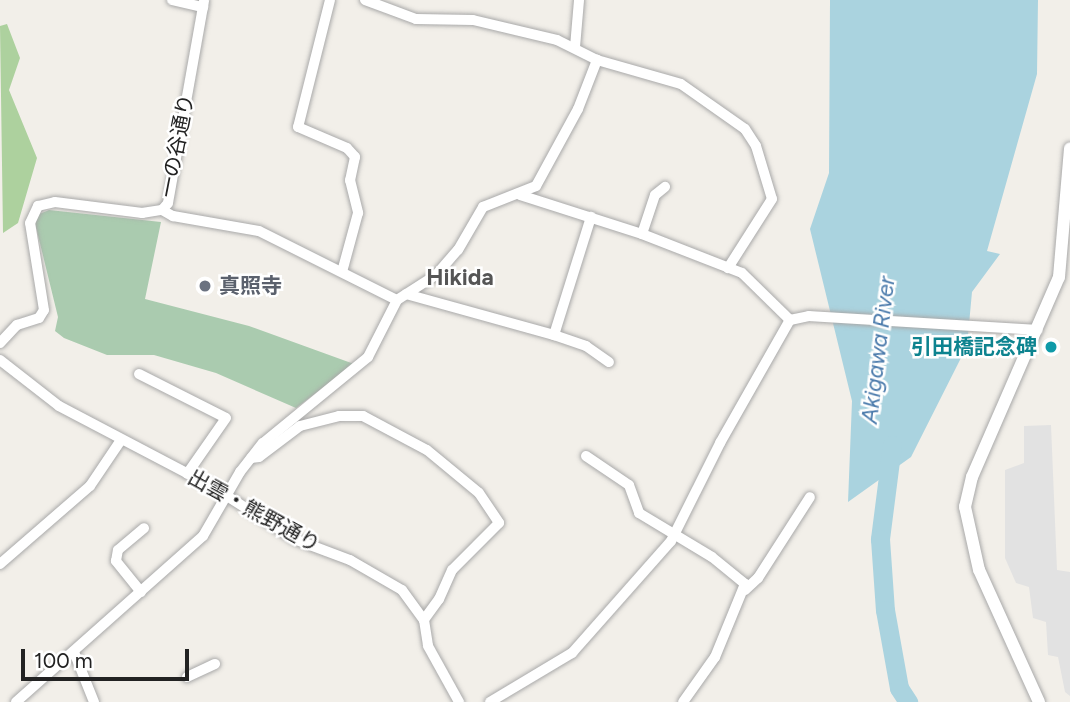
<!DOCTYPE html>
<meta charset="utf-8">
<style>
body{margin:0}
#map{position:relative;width:1070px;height:702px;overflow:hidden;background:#f2efe9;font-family:Figtree,"Noto Sans JP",sans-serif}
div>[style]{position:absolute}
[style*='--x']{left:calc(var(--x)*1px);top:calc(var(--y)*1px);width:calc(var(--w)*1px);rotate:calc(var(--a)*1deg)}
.forest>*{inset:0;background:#add19e}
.cemetery>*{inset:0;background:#aacbaf}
.parking>*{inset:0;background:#e2e2e2}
.water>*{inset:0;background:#aad3df}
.river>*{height:19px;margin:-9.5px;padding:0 9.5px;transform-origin:9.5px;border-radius:9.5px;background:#aad3df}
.roads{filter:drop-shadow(0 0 2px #a9a9a9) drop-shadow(0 0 2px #a9a9a9)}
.minor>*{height:10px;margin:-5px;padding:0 5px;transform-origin:5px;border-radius:5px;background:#fff}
.tertiary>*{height:12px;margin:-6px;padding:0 6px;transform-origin:6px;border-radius:6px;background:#fff}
.dots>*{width:19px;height:19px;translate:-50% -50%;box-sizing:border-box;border:4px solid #fff;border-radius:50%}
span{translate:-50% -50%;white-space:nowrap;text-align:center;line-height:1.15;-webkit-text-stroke:5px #fff;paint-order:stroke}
.street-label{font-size:21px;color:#222}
.worship-label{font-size:21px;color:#5b616d;font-weight:700}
.left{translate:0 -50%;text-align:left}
.culture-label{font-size:21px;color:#0d838f;font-weight:700}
.right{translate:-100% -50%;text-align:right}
.neighbourhood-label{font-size:23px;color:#555;font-weight:700}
.water-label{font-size:23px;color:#4a7aab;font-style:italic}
.scale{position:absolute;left:21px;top:649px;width:168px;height:32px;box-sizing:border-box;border:4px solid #222;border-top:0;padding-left:9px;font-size:21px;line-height:24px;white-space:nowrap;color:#222;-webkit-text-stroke:5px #fff;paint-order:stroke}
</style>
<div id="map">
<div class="forest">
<i style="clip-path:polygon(7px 24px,20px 58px,9px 90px,37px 158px,18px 223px,3px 233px,0 26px)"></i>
</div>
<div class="cemetery">
<i style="clip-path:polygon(49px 210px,161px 222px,145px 299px,249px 326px,354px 364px,296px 408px,216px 373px,154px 355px,107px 355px,64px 338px,55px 331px,58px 317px,35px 223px,37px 215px)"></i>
</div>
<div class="parking">
<i style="clip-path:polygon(1051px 425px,1057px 570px,1070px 572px,1070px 696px,1065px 692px,1058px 657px,1048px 655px,1046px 622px,1033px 618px,1029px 587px,1016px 583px,1005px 558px,1005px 470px,1024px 463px,1024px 426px)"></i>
</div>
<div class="water">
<i style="clip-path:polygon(830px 0,1038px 0,1037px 74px,987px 251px,1000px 254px,972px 292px,967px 346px,911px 457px,848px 502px,852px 401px,810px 229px,829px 173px)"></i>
</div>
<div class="river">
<i style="--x:892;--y:445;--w:95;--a:97.3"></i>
<i style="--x:880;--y:539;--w:71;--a:86"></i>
<i style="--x:885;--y:610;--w:79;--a:79.8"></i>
<i style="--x:899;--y:688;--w:17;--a:57"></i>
</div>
<div class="roads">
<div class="minor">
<i style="--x:172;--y:0;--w:32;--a:13"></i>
<i style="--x:330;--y:0;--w:131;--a:104.1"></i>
<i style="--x:298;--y:127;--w:53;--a:23.2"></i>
<i style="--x:347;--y:148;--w:12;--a:48"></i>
<i style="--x:355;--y:157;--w:24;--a:102"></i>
<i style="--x:350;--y:180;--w:34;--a:76"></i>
<i style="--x:358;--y:213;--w:61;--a:105.2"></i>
<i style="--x:365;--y:0;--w:54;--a:20.4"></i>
<i style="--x:416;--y:19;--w:57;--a:1"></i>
<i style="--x:473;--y:20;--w:86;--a:13.4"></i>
<i style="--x:557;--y:40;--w:45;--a:26.6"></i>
<i style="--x:597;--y:60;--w:87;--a:15.9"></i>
<i style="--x:681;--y:84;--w:78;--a:35.1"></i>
<i style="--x:745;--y:129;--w:20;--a:57"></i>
<i style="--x:756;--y:146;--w:55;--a:73.2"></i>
<i style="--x:772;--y:199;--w:82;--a:122.5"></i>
<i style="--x:575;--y:47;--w:47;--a:-85.1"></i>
<i style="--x:520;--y:195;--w:128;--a:17.7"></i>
<i style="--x:642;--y:234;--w:107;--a:21.3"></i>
<i style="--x:742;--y:273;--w:67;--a:44.4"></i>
<i style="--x:162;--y:210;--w:13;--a:29"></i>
<i style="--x:173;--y:216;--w:87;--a:9.9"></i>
<i style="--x:259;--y:231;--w:154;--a:26.6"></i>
<i style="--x:642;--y:234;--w:41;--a:-71.6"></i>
<i style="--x:655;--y:195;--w:13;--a:-39"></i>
<i style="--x:406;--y:294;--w:154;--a:15.5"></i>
<i style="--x:554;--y:335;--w:34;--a:19"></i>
<i style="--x:586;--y:346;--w:28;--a:35"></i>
<i style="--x:554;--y:335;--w:124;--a:-72.6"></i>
<i style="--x:0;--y:343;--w:25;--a:-47"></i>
<i style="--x:17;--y:325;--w:23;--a:-18"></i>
<i style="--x:39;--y:318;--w:9;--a:-58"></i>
<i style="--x:44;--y:310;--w:88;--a:-99.1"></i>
<i style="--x:30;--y:223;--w:19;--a:-65"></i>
<i style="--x:38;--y:206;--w:17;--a:-13"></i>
<i style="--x:55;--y:202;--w:88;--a:7.2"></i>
<i style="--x:142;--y:213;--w:20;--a:-9"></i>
<i style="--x:162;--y:210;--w:9;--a:-49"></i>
<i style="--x:168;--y:203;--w:206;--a:-79.9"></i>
<i style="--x:0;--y:360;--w:75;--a:37.9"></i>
<i style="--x:59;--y:406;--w:174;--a:27.7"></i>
<i style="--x:213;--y:487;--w:96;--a:32.7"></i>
<i style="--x:294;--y:539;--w:60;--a:20.6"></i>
<i style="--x:350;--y:560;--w:60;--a:30"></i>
<i style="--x:402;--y:590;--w:37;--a:54"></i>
<i style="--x:424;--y:620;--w:26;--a:81"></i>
<i style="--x:428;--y:646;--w:64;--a:61"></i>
<i style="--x:139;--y:374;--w:97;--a:26.8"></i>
<i style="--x:226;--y:418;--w:68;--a:124.9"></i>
<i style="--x:586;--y:456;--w:52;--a:34"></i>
<i style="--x:629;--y:485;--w:30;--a:70"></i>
<i style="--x:639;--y:513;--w:85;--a:31.1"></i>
<i style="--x:712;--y:557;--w:43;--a:39.3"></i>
<i style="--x:745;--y:584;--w:79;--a:112.3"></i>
<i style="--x:715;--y:657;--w:55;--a:125.4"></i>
<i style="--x:251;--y:458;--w:8;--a:-7"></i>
<i style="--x:259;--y:457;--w:51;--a:-37.1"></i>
<i style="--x:300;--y:426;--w:40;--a:-14.4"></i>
<i style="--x:339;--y:416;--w:24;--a:0"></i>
<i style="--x:363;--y:416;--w:72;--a:28"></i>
<i style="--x:427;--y:450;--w:67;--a:39.6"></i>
<i style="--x:479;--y:493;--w:36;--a:56"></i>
<i style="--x:499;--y:523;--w:66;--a:135"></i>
<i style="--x:452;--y:570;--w:32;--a:114"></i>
<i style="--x:439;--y:599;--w:26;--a:126"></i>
<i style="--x:0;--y:564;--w:119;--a:-40.9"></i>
<i style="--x:90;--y:486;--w:55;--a:-56"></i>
<i style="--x:745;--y:590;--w:18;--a:-43"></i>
<i style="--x:758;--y:578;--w:96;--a:-57.3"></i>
<i style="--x:141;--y:592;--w:40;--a:-129"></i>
<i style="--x:116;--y:561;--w:11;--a:-80"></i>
<i style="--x:118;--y:550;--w:34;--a:-40"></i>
<i style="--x:74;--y:652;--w:54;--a:68.2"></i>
<i style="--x:187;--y:677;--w:31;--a:-25"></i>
<i style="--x:16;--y:702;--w:250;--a:-41.6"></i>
<i style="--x:203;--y:536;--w:74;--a:-60"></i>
<i style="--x:240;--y:472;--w:37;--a:-52"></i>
<i style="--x:263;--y:443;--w:136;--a:-39.3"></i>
<i style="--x:368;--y:357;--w:64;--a:-63"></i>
<i style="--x:397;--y:300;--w:46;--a:-32.7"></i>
<i style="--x:436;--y:275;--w:33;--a:-49"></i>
<i style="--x:458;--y:250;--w:50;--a:-59.8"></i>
<i style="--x:483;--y:207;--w:57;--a:-21.6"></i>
<i style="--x:536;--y:186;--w:88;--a:-61.4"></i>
<i style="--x:578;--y:109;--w:53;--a:-68.8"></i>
<i style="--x:490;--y:702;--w:96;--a:-30.9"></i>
<i style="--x:572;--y:653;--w:149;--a:-48.5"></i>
<i style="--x:671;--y:541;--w:110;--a:-63.4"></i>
<i style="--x:720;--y:443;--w:142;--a:-60.4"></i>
<i style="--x:790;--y:320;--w:19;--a:-12"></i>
<i style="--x:809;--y:316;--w:229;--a:3.5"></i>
</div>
<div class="tertiary">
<i style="--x:1039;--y:702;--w:145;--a:-114.4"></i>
<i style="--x:979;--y:570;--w:65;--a:-102.5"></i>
<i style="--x:965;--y:507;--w:31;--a:-77"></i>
<i style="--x:972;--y:477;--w:218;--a:-66.5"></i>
<i style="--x:1059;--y:277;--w:129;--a:-85.1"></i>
</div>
</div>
<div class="dots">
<i style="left:205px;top:286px;background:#6b7280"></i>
<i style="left:1051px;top:347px;background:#0f9aa8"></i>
</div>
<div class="street-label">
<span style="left:177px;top:146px;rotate:-79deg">一の谷通り</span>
<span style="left:254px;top:511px;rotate:29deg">出雲・熊野通り</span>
</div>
<div class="worship-label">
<span class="left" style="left:219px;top:286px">真照寺</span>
</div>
<div class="culture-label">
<span class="right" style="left:1037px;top:347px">引田橋記念碑</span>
</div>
<div class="neighbourhood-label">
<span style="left:460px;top:277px">Hikida</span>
</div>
<div class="water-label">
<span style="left:878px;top:350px;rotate:-83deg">Akigawa River</span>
</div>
<div class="scale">100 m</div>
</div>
